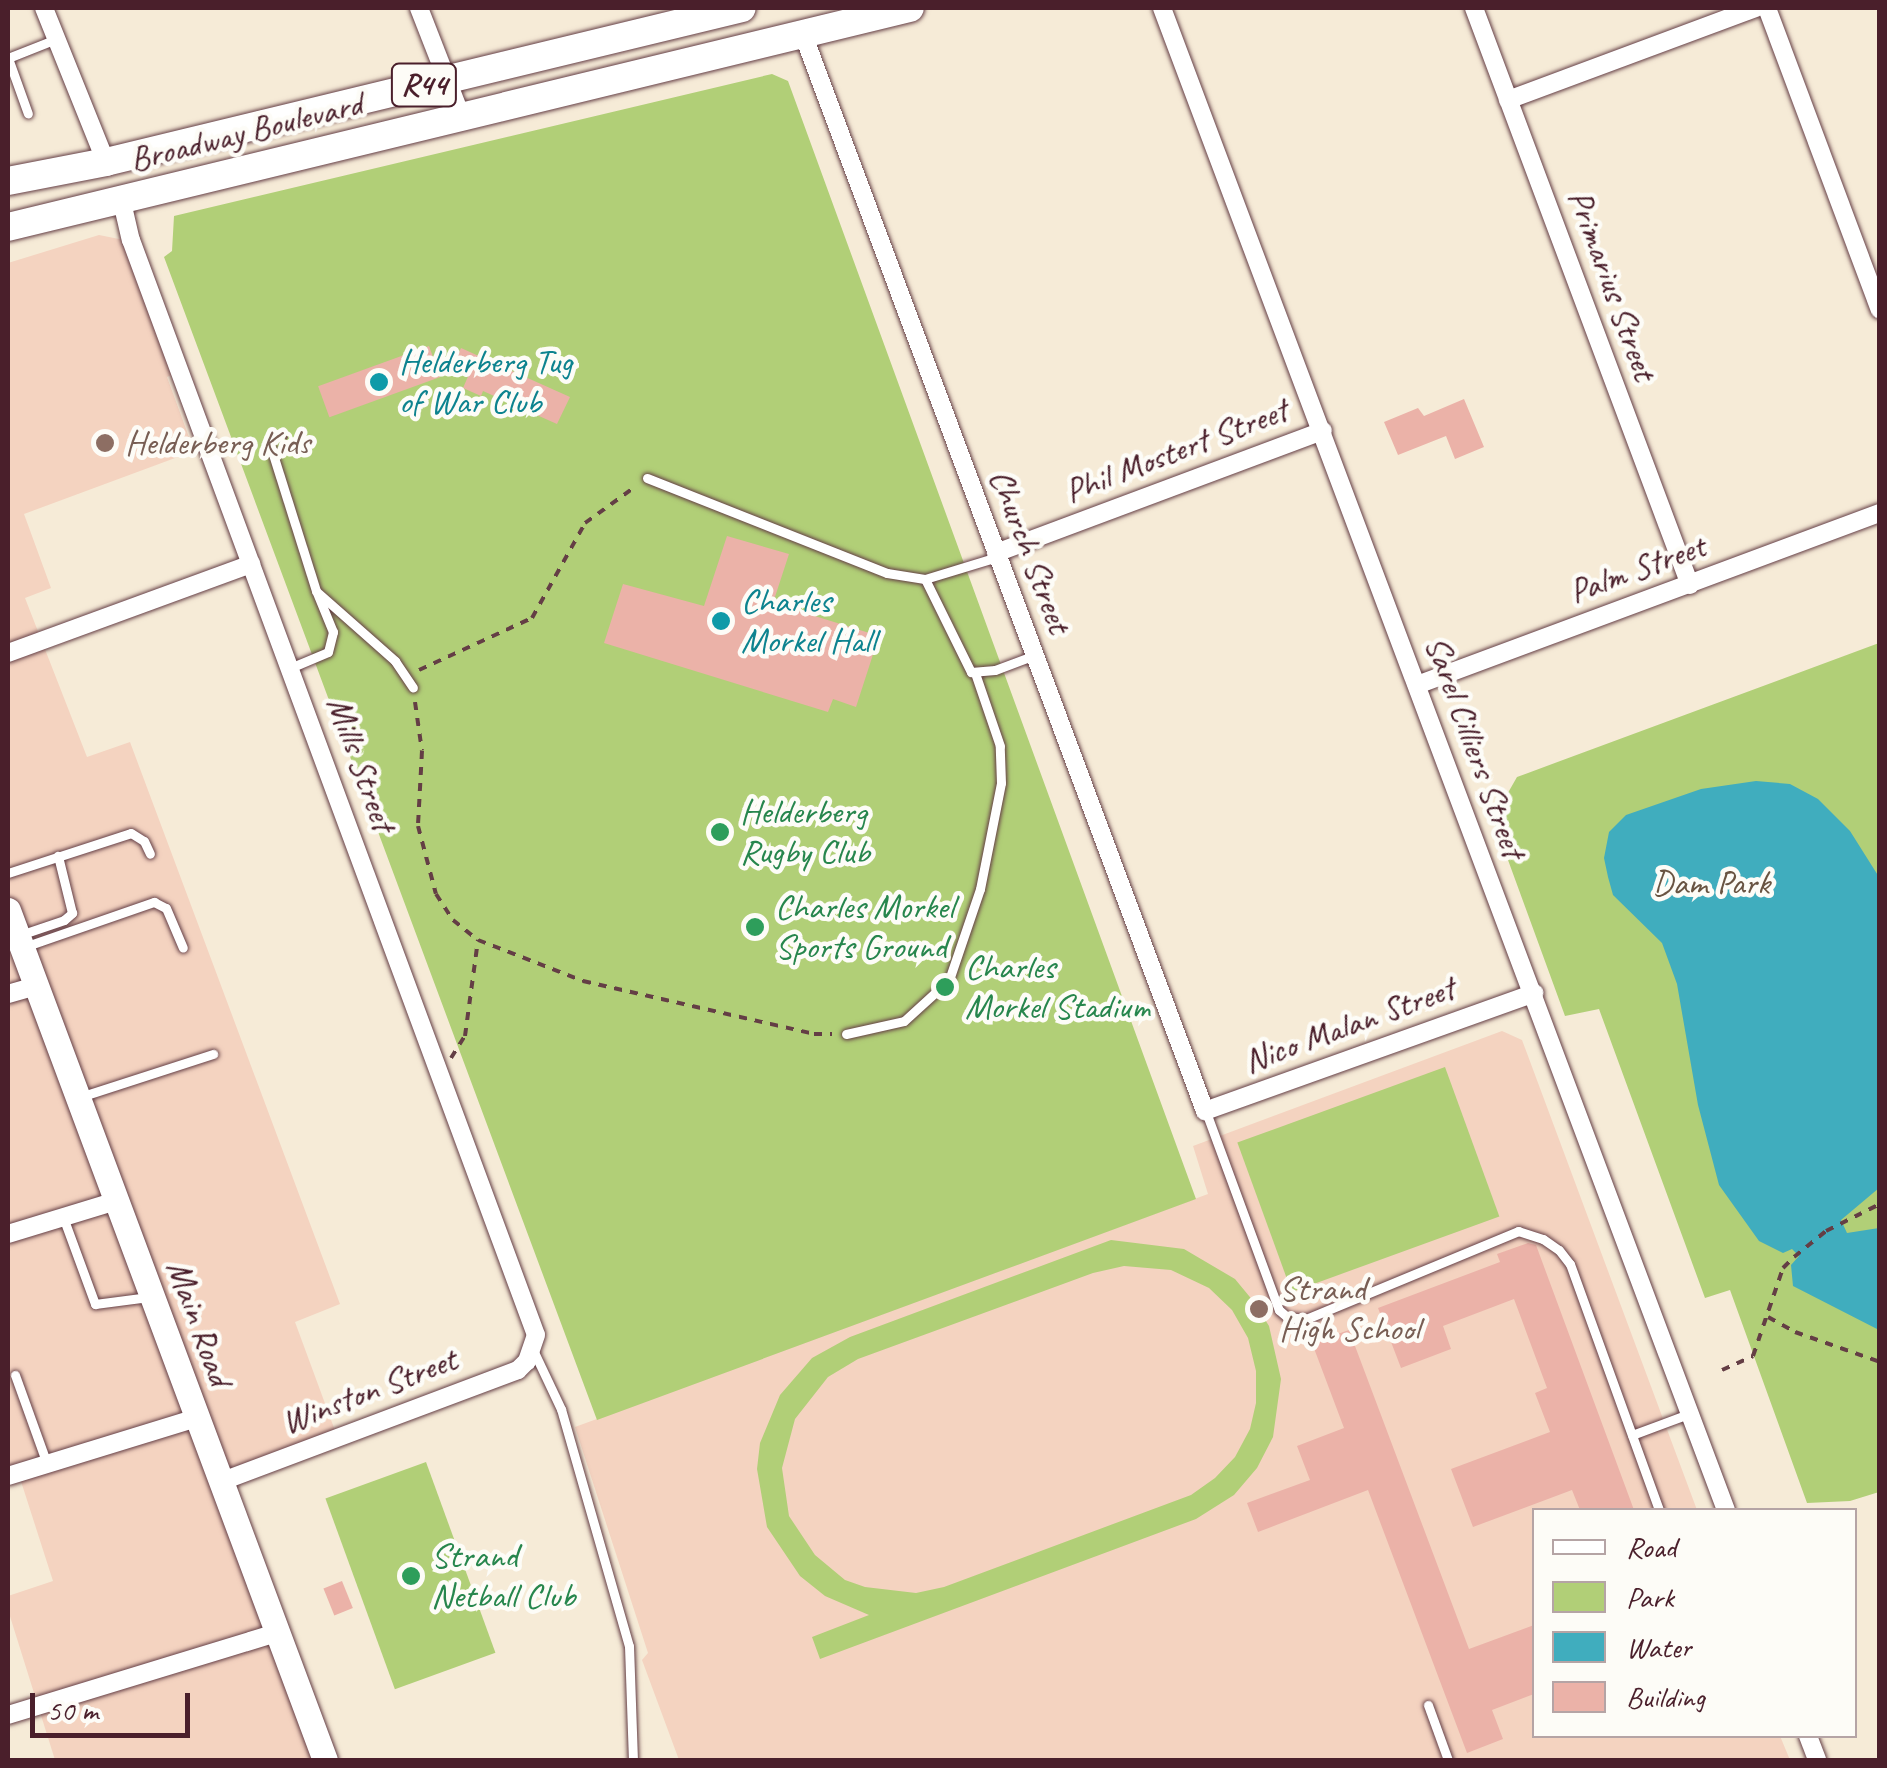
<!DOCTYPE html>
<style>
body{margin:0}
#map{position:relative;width:1887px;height:1768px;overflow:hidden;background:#f6ebd7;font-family:Caveat,sans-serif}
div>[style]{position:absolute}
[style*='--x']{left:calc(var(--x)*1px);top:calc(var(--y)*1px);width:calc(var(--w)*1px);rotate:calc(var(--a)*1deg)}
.built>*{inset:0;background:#f4d3c0}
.green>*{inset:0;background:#b1cf77;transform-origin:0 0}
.water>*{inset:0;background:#40adbe}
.building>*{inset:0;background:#ebb2a8;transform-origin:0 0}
.path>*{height:4px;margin-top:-2px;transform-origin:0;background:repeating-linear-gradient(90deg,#643e45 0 8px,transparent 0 16px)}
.roads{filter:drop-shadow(0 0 2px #643e45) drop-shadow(0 0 2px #643e45)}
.service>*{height:9px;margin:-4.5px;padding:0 4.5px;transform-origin:4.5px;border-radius:4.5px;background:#fff}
.minor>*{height:18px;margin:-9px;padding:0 9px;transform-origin:9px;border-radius:9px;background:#fff}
.secondary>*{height:25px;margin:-12.5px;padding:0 12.5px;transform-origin:12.5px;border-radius:12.5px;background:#fff}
.primary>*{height:28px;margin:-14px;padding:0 14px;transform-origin:14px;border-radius:14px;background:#fff}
.dots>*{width:28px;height:28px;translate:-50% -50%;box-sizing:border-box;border:5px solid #fdfcf7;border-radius:50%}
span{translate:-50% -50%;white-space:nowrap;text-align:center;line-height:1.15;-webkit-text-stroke:9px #fdfcf7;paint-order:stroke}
.shield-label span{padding:2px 8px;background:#fdfcf7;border:2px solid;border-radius:8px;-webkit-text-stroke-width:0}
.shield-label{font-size:32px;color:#4a1f2b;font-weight:700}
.street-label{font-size:35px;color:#4a1f2b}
.culture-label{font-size:35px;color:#0d838f}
.left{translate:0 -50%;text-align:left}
.education-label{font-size:35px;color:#785e54}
.leisure-label{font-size:35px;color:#27864d}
.park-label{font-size:35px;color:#695442}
.frame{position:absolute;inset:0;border:10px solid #4a1f2b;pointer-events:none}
.legend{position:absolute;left:1532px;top:1508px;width:325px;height:230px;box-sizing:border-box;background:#fdfcf7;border:2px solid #b5a4a5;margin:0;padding:12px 18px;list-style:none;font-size:30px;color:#4a1f2b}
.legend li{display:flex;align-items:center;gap:20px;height:50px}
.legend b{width:50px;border:2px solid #b5a4a5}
.scale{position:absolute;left:30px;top:1693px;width:160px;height:45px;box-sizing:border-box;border:5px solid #4a1f2b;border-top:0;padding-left:12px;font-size:30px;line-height:35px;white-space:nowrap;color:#4a1f2b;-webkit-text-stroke:8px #fdfcf7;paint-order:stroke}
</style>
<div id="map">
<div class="built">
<i style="clip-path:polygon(99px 235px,129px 241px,178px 372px,167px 377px,194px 451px,24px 514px,51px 588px,25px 598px,87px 757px,130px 742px,340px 1304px,295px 1322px,337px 1436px,217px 1482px,320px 1760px,55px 1760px,8px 1610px,8px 1596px,53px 1581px,18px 1472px,8px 1475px,8px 263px)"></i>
<i style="clip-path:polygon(1502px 1031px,1522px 1040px,1697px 1510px,1534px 1510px,1534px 1736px,1780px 1736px,1790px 1760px,679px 1760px,642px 1660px,648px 1653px,575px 1427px,1208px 1194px,1193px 1146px)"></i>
</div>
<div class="green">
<i style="clip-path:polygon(772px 74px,788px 81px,1196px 1199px,597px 1420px,164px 257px,172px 251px,174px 216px)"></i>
<i style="clip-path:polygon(1879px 643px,1879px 1492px,1850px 1501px,1807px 1503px,1730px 1290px,1705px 1298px,1599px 1009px,1565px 1016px,1493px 819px,1517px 777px)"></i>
<i style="left:1445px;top:1067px;width:159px;height:221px;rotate:70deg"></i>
<i style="clip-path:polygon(evenodd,1111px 1240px,1184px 1249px,1235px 1279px,1254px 1302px,1269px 1326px,1281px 1379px,1273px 1437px,1257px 1468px,1234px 1495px,1196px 1519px,820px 1659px,812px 1637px,869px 1615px,825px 1596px,800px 1576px,767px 1527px,757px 1469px,760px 1443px,780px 1395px,812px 1358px,850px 1337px,1111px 1240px,1124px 1266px,1171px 1270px,1209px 1288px,1232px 1310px,1248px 1338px,1256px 1371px,1256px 1403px,1250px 1429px,1235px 1457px,1215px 1478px,1191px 1495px,944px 1587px,916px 1593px,865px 1587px,845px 1580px,815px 1555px,789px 1516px,782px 1468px,795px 1419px,828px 1377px,858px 1359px,1093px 1273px,1124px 1266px)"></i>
<i style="left:426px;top:1462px;width:203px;height:107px;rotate:70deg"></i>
</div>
<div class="water">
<i style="clip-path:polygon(1756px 781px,1790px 784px,1818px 799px,1850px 831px,1879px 877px,1879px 1188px,1841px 1220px,1847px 1233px,1879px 1228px,1879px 1330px,1793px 1286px,1791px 1265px,1799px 1256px,1792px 1249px,1783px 1253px,1759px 1241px,1719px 1185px,1698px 1105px,1677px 984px,1662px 943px,1613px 895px,1608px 877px,1604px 858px,1609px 832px,1626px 815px,1701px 789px)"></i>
</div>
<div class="building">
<i style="left:429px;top:346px;width:33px;height:118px;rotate:70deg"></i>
<i style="clip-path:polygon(461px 348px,570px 397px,557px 424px,483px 391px,481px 396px,463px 388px,473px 365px,449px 374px)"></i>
<i style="clip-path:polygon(1464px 399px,1484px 447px,1455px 459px,1446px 436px,1398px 455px,1384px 422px,1418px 408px,1424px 416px)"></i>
<i style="clip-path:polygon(727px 536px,789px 554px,773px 603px,879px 636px,856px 707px,833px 699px,828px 712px,604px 643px,623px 584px,704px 606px)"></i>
<i style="clip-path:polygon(1528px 1243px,1536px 1245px,1634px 1510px,1580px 1510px,1572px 1490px,1473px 1527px,1451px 1469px,1550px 1432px,1535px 1393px,1547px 1388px,1514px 1299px,1443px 1326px,1451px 1349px,1401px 1368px,1378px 1308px,1500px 1262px,1497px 1254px)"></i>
<i style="clip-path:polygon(1349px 1330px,1469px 1649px,1534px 1625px,1534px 1694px,1492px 1710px,1503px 1739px,1467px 1753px,1368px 1490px,1258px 1532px,1247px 1503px,1310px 1480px,1297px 1446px,1344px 1428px,1312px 1343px)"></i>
<i style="left:342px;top:1581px;width:29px;height:20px;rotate:68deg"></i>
</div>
<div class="path">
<i style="--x:419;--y:670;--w:124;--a:-24.7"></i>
<i style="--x:532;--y:618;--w:109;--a:-60.8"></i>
<i style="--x:585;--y:523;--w:62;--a:-35.8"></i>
<i style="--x:415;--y:702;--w:49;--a:81.9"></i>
<i style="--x:422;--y:751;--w:75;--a:93.1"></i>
<i style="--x:418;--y:826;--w:70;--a:75.2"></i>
<i style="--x:436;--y:894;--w:31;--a:57"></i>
<i style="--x:453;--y:920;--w:32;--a:39"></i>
<i style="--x:478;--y:940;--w:113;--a:21.3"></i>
<i style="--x:583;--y:981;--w:237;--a:12.9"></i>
<i style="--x:814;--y:1034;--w:18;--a:0"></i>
<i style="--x:451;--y:1058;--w:26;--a:-58"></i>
<i style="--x:465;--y:1036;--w:97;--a:-82.3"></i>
<i style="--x:1768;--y:1317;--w:31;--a:29"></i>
<i style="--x:1795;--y:1332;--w:90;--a:19.4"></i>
<i style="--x:1722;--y:1370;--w:34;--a:-24"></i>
<i style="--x:1753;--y:1356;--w:93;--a:-71.2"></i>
<i style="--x:1783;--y:1268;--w:16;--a:-45"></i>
<i style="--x:1794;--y:1257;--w:41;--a:-39.1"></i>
<i style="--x:1826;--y:1231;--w:60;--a:-26.6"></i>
</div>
<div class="roads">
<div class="service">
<i style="--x:8;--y:58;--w:59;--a:70.3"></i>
<i style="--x:8;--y:58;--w:52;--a:-21.6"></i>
<i style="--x:271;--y:448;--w:150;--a:72.5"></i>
<i style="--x:316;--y:591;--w:106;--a:41.5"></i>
<i style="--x:395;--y:661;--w:32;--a:56"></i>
<i style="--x:647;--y:478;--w:258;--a:21.6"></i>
<i style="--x:887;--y:573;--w:38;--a:9"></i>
<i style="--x:925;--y:579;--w:75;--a:-17"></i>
<i style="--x:925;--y:579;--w:104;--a:63.7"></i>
<i style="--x:971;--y:672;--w:24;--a:-5"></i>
<i style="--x:995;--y:670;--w:43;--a:-20.6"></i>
<i style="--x:290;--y:668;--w:41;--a:-22.8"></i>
<i style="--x:328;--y:652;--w:21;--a:-76"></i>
<i style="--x:333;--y:632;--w:42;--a:-112.3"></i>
<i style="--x:8;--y:873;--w:129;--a:-18"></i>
<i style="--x:131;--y:833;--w:15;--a:32"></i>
<i style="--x:144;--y:841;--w:14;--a:65"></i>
<i style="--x:20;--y:935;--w:46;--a:-18.8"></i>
<i style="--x:64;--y:920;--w:11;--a:-41"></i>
<i style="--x:72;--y:913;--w:59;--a:-103.8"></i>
<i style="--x:24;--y:947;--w:138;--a:-19.1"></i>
<i style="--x:154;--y:902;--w:13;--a:27"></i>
<i style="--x:166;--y:908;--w:43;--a:67"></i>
<i style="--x:846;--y:1034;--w:59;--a:-12.6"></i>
<i style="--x:904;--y:1021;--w:61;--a:-42.3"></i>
<i style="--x:949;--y:980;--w:96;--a:-71.2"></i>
<i style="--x:980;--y:889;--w:108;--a:-78.8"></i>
<i style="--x:1001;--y:783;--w:37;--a:-92"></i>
<i style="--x:1000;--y:746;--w:77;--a:-108.9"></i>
<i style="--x:80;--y:1097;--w:140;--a:-17.9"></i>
<i style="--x:1206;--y:1112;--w:211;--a:69.8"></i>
<i style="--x:1279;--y:1310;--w:11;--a:41"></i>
<i style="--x:1287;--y:1317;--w:19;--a:6"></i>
<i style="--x:1306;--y:1319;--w:230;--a:-22.5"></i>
<i style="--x:1518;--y:1231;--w:26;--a:18"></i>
<i style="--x:1543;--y:1239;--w:19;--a:35"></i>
<i style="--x:1559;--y:1250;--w:18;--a:52"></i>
<i style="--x:1570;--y:1264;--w:262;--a:70.1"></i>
<i style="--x:63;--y:1217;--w:93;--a:69.8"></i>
<i style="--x:95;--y:1304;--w:54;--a:-7.4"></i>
<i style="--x:534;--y:1352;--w:63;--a:64.7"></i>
<i style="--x:561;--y:1409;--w:247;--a:74"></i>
<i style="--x:629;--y:1646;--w:114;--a:88"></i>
<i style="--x:15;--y:1375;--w:95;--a:70.2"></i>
<i style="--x:1632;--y:1435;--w:63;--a:-20.4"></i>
<i style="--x:1428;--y:1705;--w:59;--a:70"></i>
</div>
<div class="minor">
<i style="--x:44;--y:8;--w:166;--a:68.1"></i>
<i style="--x:419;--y:8;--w:116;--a:68.7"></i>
<i style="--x:1162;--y:8;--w:1604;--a:69.42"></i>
<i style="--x:1474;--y:8;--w:616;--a:69.48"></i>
<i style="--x:1767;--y:8;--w:322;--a:69.5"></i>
<i style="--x:803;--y:34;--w:1150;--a:69.53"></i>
<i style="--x:1205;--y:1111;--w:350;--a:-19.7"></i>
<i style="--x:1508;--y:100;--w:265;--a:-20.4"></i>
<i style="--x:122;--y:202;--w:39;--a:77"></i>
<i style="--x:131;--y:240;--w:1167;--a:69.7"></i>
<i style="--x:536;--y:1335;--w:28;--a:109"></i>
<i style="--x:527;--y:1361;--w:13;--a:135"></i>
<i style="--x:518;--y:1370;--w:318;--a:159.4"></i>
<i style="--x:996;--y:553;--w:349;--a:-20.5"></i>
<i style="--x:8;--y:653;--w:259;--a:-20.1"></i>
<i style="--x:1417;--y:685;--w:494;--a:-20.4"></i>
<i style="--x:8;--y:994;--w:29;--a:-16"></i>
<i style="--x:8;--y:1234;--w:113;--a:-17"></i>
<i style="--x:8;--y:1476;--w:198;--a:-17.1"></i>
<i style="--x:8;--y:1715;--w:280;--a:-17"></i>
<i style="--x:1808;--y:1736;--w:26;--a:69"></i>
</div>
<div class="secondary">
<i style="--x:8;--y:910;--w:907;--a:69.55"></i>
</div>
<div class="primary">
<i style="--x:8;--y:181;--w:100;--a:-11"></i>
<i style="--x:106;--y:162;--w:654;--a:-13.61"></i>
<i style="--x:8;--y:227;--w:928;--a:-13.65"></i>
</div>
</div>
<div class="dots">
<i style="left:379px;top:382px;background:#0f9aa8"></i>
<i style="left:105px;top:443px;background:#8d6e63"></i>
<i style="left:721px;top:621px;background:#0f9aa8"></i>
<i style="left:720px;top:832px;background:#2e9e5b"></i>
<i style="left:755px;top:927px;background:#2e9e5b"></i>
<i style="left:945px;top:987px;background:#2e9e5b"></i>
<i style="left:1259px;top:1309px;background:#8d6e63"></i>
<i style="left:411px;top:1576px;background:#2e9e5b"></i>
</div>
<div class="shield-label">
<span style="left:424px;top:85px">R44</span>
</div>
<div class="street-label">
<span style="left:246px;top:132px;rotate:-14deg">Broadway Boulevard</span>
<span style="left:1612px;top:285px;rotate:70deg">Primarius Street</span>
<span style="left:1176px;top:451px;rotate:-21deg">Phil Mostert Street</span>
<span style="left:1030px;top:551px;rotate:69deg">Church Street</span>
<span style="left:1637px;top:569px;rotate:-20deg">Palm Street</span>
<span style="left:1475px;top:747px;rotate:70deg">Sarel Cilliers Street</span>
<span style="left:361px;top:764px;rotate:70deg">Mills Street</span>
<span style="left:1349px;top:1025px;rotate:-20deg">Nico Malan Street</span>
<span style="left:199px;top:1323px;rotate:70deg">Main Road</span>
<span style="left:369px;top:1391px;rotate:-21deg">Winston Street</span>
</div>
<div class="culture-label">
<span class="left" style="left:399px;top:382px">Helderberg Tug<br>of War Club</span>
<span class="left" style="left:741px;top:621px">Charles<br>Morkel Hall</span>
</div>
<div class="education-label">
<span class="left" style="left:125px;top:443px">Helderberg Kids</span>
<span class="left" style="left:1279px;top:1309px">Strand<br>High School</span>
</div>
<div class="leisure-label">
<span class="left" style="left:740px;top:832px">Helderberg<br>Rugby Club</span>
<span class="left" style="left:775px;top:927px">Charles Morkel<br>Sports Ground</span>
<span class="left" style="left:965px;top:987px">Charles<br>Morkel Stadium</span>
<span class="left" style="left:431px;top:1576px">Strand<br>Netball Club</span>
</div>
<div class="park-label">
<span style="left:1711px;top:883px">Dam Park</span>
</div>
<div class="frame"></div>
<ul class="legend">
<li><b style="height:12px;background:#fff"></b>Road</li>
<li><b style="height:28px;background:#b1cf77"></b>Park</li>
<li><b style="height:28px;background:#40adbe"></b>Water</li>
<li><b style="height:28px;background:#ebb2a8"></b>Building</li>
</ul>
<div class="scale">50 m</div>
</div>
